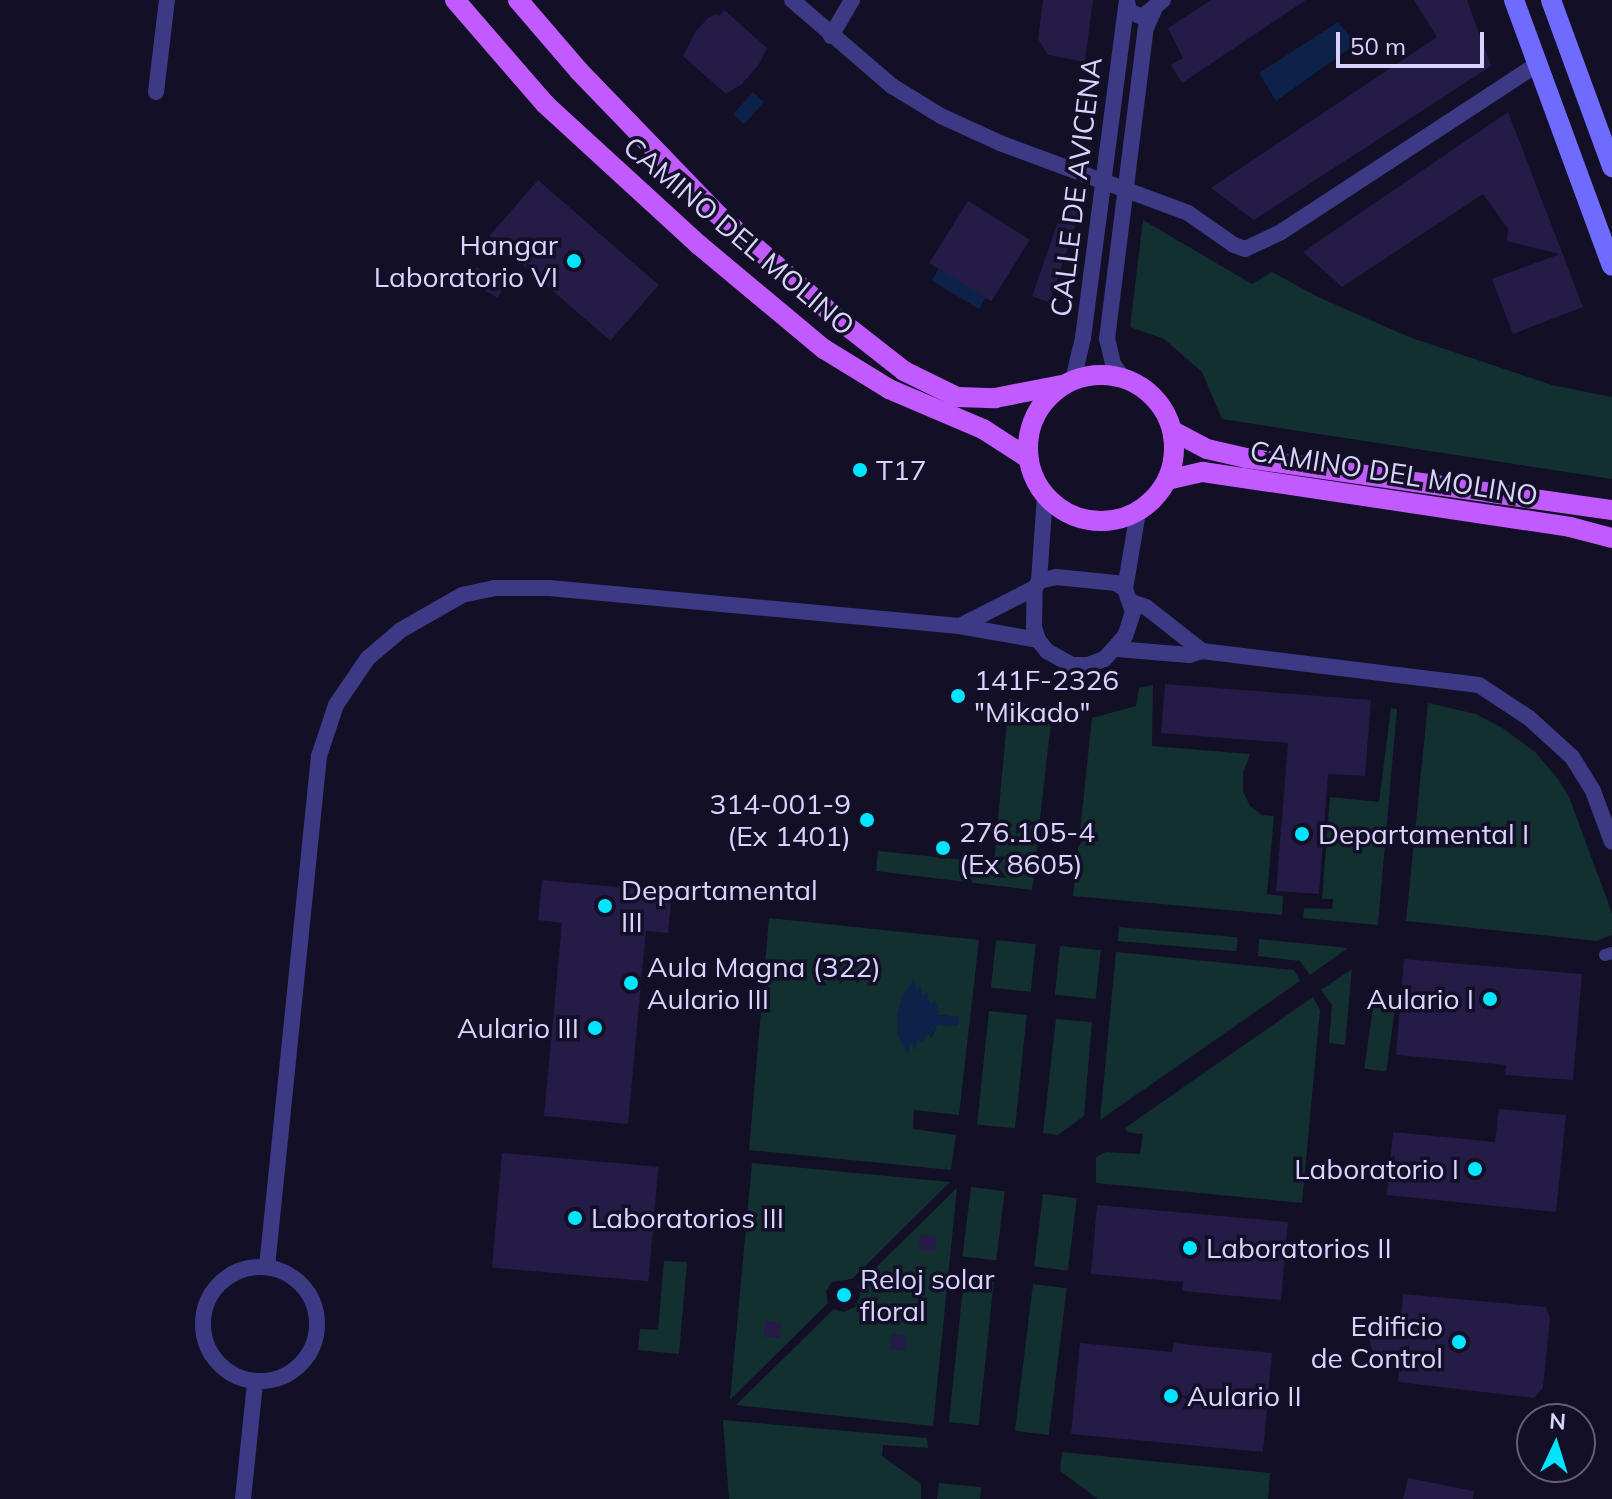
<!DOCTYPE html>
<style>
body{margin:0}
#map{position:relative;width:1612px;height:1499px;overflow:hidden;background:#130f26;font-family:Mulish,sans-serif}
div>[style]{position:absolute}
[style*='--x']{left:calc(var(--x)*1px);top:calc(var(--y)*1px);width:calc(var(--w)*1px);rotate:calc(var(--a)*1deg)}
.green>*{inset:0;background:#12302f;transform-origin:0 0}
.water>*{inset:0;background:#0c2248;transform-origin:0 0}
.building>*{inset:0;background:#241b47;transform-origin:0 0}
.pedestrian>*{height:12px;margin:-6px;padding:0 6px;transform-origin:6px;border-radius:6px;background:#3d3a85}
.minor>*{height:16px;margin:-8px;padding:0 8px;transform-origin:8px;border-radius:8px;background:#3d3a85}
.minor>.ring{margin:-8px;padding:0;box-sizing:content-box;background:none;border:16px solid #3d3a85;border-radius:50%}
.secondary>*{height:20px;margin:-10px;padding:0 10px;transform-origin:10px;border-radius:10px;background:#6f6bff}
.primary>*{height:20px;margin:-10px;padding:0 10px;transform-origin:10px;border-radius:10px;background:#c25bff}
.primary>.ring{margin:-10px;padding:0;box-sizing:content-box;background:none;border:20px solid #c25bff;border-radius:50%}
.dots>*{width:22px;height:22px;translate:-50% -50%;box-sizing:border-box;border:4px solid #130f26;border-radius:50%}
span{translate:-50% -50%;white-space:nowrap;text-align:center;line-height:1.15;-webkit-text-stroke:7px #130f26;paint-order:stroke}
.street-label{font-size:28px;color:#d9d4ff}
.poi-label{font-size:28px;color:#d9d4ff}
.right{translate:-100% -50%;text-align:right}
.left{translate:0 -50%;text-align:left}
.north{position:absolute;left:1516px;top:1403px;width:80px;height:80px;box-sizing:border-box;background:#130f26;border:2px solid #625e7d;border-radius:50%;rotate:4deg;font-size:22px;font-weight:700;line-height:32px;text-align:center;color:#d9d4ff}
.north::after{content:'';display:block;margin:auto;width:28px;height:36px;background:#00e5ff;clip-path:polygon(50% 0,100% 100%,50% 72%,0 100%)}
.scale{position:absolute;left:1336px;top:32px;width:148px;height:36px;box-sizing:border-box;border:4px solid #d9d4ff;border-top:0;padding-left:10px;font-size:24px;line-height:28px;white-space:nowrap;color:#d9d4ff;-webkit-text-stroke:6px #130f26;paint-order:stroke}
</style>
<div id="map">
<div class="green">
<i style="clip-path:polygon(1143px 220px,1252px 284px,1272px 272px,1318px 297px,1409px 337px,1552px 385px,1612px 397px,1612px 479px,1222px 419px,1202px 372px,1164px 339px,1130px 327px)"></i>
<i style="clip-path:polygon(1153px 685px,1152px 746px,1250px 754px,1243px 773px,1243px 791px,1250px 806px,1262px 815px,1274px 816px,1267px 894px,1283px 896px,1282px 915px,1073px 896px,1092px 718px,1136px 706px,1139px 688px)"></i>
<i style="clip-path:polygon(1009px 698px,1052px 713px,1032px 890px,876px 871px,878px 851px,994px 863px)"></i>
<i style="clip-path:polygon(1428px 703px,1476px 714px,1504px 729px,1535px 752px,1558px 779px,1569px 797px,1612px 913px,1612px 935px,1597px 941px,1406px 921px)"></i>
<i style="clip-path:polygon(1391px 708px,1397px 709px,1378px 925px,1303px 918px,1304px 908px,1332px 909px,1333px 899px,1322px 899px,1330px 797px,1379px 802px)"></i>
<i style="clip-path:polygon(evenodd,769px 918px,979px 940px,959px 1115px,914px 1110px,913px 1129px,956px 1135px,951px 1170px,749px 1150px,769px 918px,914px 980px,916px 992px,939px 1015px,958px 1017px,937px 1025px,932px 1037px,928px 1032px,918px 1037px,914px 1048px,911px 1043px,914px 980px)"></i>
<i style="left:1119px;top:927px;width:119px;height:14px;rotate:5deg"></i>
<i style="clip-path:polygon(1259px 939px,1348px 948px,1310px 975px,1300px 961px,1258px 956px)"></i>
<i style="left:996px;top:940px;width:40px;height:48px;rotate:6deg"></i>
<i style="left:1060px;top:946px;width:41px;height:49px;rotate:6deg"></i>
<i style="clip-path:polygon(1116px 952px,1294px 970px,1300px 981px,1100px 1120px)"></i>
<i style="clip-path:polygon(1352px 969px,1345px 1045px,1329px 1043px,1332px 1005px,1321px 990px)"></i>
<i style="clip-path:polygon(1313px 997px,1320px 1010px,1302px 1203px,1096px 1183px,1096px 1157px,1106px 1152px,1140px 1154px,1143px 1134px,1127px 1132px,1125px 1128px)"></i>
<i style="left:1373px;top:1007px;width:22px;height:62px;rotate:8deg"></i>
<i style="left:989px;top:1011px;width:38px;height:114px;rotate:6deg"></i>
<i style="clip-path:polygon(1056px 1019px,1092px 1022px,1084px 1116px,1058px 1135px,1043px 1133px)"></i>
<i style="clip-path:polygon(752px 1163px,950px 1182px,852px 1279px,832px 1282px,826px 1291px,828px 1303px,730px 1400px)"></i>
<i style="left:971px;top:1187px;width:34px;height:70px;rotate:7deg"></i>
<i style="clip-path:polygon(957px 1188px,933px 1426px,736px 1405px,834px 1309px,844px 1312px,855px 1307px,860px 1297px,858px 1285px)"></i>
<i style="left:1043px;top:1194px;width:34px;height:73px;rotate:7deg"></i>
<i style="clip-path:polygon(664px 1261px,687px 1262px,679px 1354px,638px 1350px,640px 1329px,658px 1330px)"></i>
<i style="left:964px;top:1278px;width:30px;height:145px;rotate:6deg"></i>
<i style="left:1033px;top:1284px;width:34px;height:148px;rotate:7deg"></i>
<i style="clip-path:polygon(723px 1420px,927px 1438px,928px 1448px,883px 1445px,882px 1456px,921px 1484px,921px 1499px,729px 1499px)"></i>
<i style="clip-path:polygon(1062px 1452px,1270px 1473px,1268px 1499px,1098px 1499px,1060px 1471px)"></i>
<i style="clip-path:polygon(939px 1483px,981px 1487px,980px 1499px,937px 1499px)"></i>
</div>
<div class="water">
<i style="clip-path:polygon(1338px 22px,1356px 44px,1276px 101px,1259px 73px)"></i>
<i style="left:753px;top:92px;width:15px;height:30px;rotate:42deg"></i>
<i style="left:944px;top:260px;width:55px;height:24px;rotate:31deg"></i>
<i style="clip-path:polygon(914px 979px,916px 991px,921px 985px,922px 996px,927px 992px,930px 1005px,935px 1000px,939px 1015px,959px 1017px,958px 1026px,937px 1025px,931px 1037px,928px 1033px,922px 1044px,918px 1038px,915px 1050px,911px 1044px,908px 1054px,898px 1036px,897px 1016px,902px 996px)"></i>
</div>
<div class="building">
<i style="clip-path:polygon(1043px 0,1093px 0,1085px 62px,1048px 55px,1038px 39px)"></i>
<i style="clip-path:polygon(1211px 0,1306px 0,1182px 83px,1171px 65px,1183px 58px,1168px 28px)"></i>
<i style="clip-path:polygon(1414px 0,1467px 0,1491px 66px,1254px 220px,1211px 188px,1437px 37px)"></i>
<i style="clip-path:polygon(724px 10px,767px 48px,759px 64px,742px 84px,726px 94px,683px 56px,696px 31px,708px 18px,716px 14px,719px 16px)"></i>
<i style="clip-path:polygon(1508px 112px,1583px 307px,1513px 334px,1492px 279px,1560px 254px,1507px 241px,1508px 229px,1483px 194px,1342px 287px,1303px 252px)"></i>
<i style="left:538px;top:180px;width:160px;height:74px;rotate:41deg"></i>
<i style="left:1066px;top:198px;width:18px;height:104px;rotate:19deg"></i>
<i style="left:968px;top:201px;width:73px;height:73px;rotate:32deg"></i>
<i style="left:476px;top:267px;width:34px;height:16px;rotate:30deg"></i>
<i style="clip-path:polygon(1165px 684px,1371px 700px,1365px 776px,1328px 774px,1319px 894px,1276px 891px,1288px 743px,1161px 733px)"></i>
<i style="clip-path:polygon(542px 880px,672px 892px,668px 933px,646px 931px,628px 1124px,544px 1116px,562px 923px,538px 920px)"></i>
<i style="clip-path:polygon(1404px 959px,1582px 974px,1573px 1080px,1505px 1075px,1506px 1065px,1396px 1055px)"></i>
<i style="clip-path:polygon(1499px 1109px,1566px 1115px,1556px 1212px,1387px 1195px,1393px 1132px,1495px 1142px)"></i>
<i style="left:502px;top:1153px;width:157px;height:115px;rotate:5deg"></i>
<i style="clip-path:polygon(1097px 1205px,1288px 1222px,1281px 1300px,1182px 1291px,1183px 1282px,1091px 1274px)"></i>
<i style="left:920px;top:1235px;width:16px;height:15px;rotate:4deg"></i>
<i style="clip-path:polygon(1403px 1294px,1546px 1307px,1550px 1318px,1543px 1388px,1534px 1398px,1398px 1382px,1400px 1358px,1384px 1357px,1372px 1349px,1368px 1335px,1373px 1320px,1385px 1315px,1401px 1317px)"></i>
<i style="left:765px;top:1321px;width:16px;height:16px;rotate:4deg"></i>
<i style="left:892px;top:1334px;width:15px;height:15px;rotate:8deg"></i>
<i style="clip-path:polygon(1080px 1343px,1172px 1352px,1174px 1343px,1272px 1353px,1263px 1452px,1071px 1434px)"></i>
<i style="clip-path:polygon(1408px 1478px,1474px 1491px,1473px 1499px,1403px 1499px)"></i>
</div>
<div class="pedestrian">
<i style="--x:1605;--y:955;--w:7;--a:-16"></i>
</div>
<div class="minor">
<i style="--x:792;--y:0;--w:132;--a:40.7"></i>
<i style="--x:892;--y:86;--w:57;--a:31.5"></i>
<i style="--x:941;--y:116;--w:65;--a:24.6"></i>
<i style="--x:1000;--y:143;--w:201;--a:20.4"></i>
<i style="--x:1188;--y:213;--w:56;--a:34.8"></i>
<i style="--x:1234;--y:245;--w:12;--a:20"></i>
<i style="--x:1245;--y:249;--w:40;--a:-25"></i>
<i style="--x:1281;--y:232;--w:307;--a:-33.2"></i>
<i style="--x:1127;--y:1;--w:10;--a:79"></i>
<i style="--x:1129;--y:11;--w:14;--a:25"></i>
<i style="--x:1142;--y:17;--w:27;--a:-39"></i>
<i style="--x:831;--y:36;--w:42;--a:-59.7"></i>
<i style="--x:156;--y:92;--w:93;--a:-83.2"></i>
<i style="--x:1123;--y:378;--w:17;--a:-126"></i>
<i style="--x:1113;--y:364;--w:26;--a:-103"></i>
<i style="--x:1107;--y:339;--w:313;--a:-82.9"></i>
<i style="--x:1146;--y:28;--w:20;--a:-66"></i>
<i style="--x:1073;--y:380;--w:43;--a:-76.6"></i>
<i style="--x:1083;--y:338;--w:341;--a:-82.6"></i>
<i style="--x:1056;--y:577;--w:60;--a:5.7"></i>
<i style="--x:1116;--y:583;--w:11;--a:34"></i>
<i style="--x:1125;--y:589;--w:24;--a:71"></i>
<i style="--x:1133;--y:612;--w:25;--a:108"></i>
<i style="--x:1125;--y:636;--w:31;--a:132"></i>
<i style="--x:1104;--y:659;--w:17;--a:159"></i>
<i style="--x:1088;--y:665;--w:16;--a:180"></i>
<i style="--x:1072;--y:665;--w:29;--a:-151"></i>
<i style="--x:1047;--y:651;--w:14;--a:-129"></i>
<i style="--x:1038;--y:640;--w:14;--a:-107"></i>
<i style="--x:1034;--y:627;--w:39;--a:-89"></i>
<i style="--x:1035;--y:588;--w:8;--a:-60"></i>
<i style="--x:1039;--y:581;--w:17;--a:-13"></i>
<i style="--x:1039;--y:581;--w:85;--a:-86"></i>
<i style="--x:1125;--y:589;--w:78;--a:-80.4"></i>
<i style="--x:1132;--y:602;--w:15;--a:20"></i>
<i style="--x:1146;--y:607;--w:71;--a:38.2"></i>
<i style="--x:960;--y:626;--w:84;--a:-26.9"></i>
<i style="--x:1117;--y:649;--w:72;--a:4.8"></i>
<i style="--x:1189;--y:655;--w:14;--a:-17"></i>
<i style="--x:1202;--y:651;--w:279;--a:7"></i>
<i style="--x:1479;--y:685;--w:60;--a:33.4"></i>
<i style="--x:1529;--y:718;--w:58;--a:42.2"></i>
<i style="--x:1572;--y:757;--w:40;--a:58"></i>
<i style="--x:1593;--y:791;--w:54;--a:69.6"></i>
<i class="ring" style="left:203px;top:1267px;width:98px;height:98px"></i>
<i style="--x:267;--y:1267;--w:514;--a:-84.19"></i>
<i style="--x:319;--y:756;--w:54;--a:-71.6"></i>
<i style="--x:336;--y:705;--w:57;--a:-55.8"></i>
<i style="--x:368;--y:658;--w:43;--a:-40.3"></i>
<i style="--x:401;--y:630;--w:70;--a:-29.8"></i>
<i style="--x:462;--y:595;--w:33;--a:-12"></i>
<i style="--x:494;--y:588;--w:55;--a:0"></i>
<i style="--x:549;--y:588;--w:412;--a:5.3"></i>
<i style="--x:959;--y:626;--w:80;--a:10"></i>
<i style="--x:243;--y:1499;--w:118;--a:-84.1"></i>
</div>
<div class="secondary">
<i style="--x:1514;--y:0;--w:283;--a:69.8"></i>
<i style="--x:1551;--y:0;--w:178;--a:69.9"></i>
</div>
<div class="primary">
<i style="--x:455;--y:0;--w:138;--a:49.1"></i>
<i style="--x:545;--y:104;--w:209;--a:42.5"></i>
<i style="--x:699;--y:245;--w:163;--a:39.8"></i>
<i style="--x:824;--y:349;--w:76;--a:31.6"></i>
<i style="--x:889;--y:389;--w:102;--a:23.1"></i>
<i style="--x:983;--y:429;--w:54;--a:32.8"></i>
<i style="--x:518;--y:0;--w:94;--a:49.3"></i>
<i style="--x:579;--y:71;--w:197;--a:46"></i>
<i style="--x:716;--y:213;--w:163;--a:41"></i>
<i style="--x:839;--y:320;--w:83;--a:38.1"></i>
<i style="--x:904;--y:371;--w:59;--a:26.1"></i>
<i style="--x:957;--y:397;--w:38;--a:2"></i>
<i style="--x:995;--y:398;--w:68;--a:-11"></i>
<i class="ring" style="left:1028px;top:375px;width:126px;height:126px"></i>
<i style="--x:1173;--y:431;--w:38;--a:28"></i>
<i style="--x:1207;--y:449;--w:40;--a:13"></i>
<i style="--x:1246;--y:458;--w:370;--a:8.1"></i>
<i style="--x:1167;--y:480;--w:37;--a:-13"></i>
<i style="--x:1203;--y:472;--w:371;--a:8.5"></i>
<i style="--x:1570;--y:527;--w:43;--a:14.7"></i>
</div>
<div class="dots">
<i style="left:574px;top:261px;background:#00e5ff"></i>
<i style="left:860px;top:470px;background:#00e5ff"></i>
<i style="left:958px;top:696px;background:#00e5ff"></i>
<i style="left:867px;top:820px;background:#00e5ff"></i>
<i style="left:1302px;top:834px;background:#00e5ff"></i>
<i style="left:943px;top:848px;background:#00e5ff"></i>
<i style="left:605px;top:906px;background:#00e5ff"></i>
<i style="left:631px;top:983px;background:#00e5ff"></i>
<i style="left:1490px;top:999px;background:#00e5ff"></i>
<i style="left:595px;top:1028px;background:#00e5ff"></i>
<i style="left:1475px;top:1169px;background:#00e5ff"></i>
<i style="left:575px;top:1218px;background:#00e5ff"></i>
<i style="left:1190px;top:1248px;background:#00e5ff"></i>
<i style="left:844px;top:1295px;background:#00e5ff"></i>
<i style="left:1459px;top:1342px;background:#00e5ff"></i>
<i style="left:1171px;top:1396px;background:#00e5ff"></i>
</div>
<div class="street-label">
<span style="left:1076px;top:187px;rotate:-83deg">CALLE DE AVICENA</span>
<span style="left:739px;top:236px;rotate:40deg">CAMINO DEL MOLINO</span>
<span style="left:1394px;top:473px;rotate:9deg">CAMINO DEL MOLINO</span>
</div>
<div class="poi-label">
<span class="right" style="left:558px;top:261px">Hangar<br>Laboratorio VI</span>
<span class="left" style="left:876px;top:470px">T17</span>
<span class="left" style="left:974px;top:696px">141F-2326<br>"Mikado"</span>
<span class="right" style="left:851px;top:820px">314-001-9<br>(Ex 1401)</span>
<span class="left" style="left:959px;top:848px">276.105-4<br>(Ex 8605)</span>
<span class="left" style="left:1318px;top:834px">Departamental I</span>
<span class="left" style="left:621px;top:906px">Departamental<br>III</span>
<span class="left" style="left:647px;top:983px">Aula Magna (322)<br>Aulario III</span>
<span class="right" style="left:1474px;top:999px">Aulario I</span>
<span class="right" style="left:579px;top:1028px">Aulario III</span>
<span class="right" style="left:1459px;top:1169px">Laboratorio I</span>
<span class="left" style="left:591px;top:1218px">Laboratorios III</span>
<span class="left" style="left:1206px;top:1248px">Laboratorios II</span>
<span class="left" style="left:860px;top:1295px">Reloj solar<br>floral</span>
<span class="right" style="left:1443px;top:1342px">Edificio<br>de Control</span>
<span class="left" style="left:1187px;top:1396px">Aulario II</span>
</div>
<div class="north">N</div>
<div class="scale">50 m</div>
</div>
